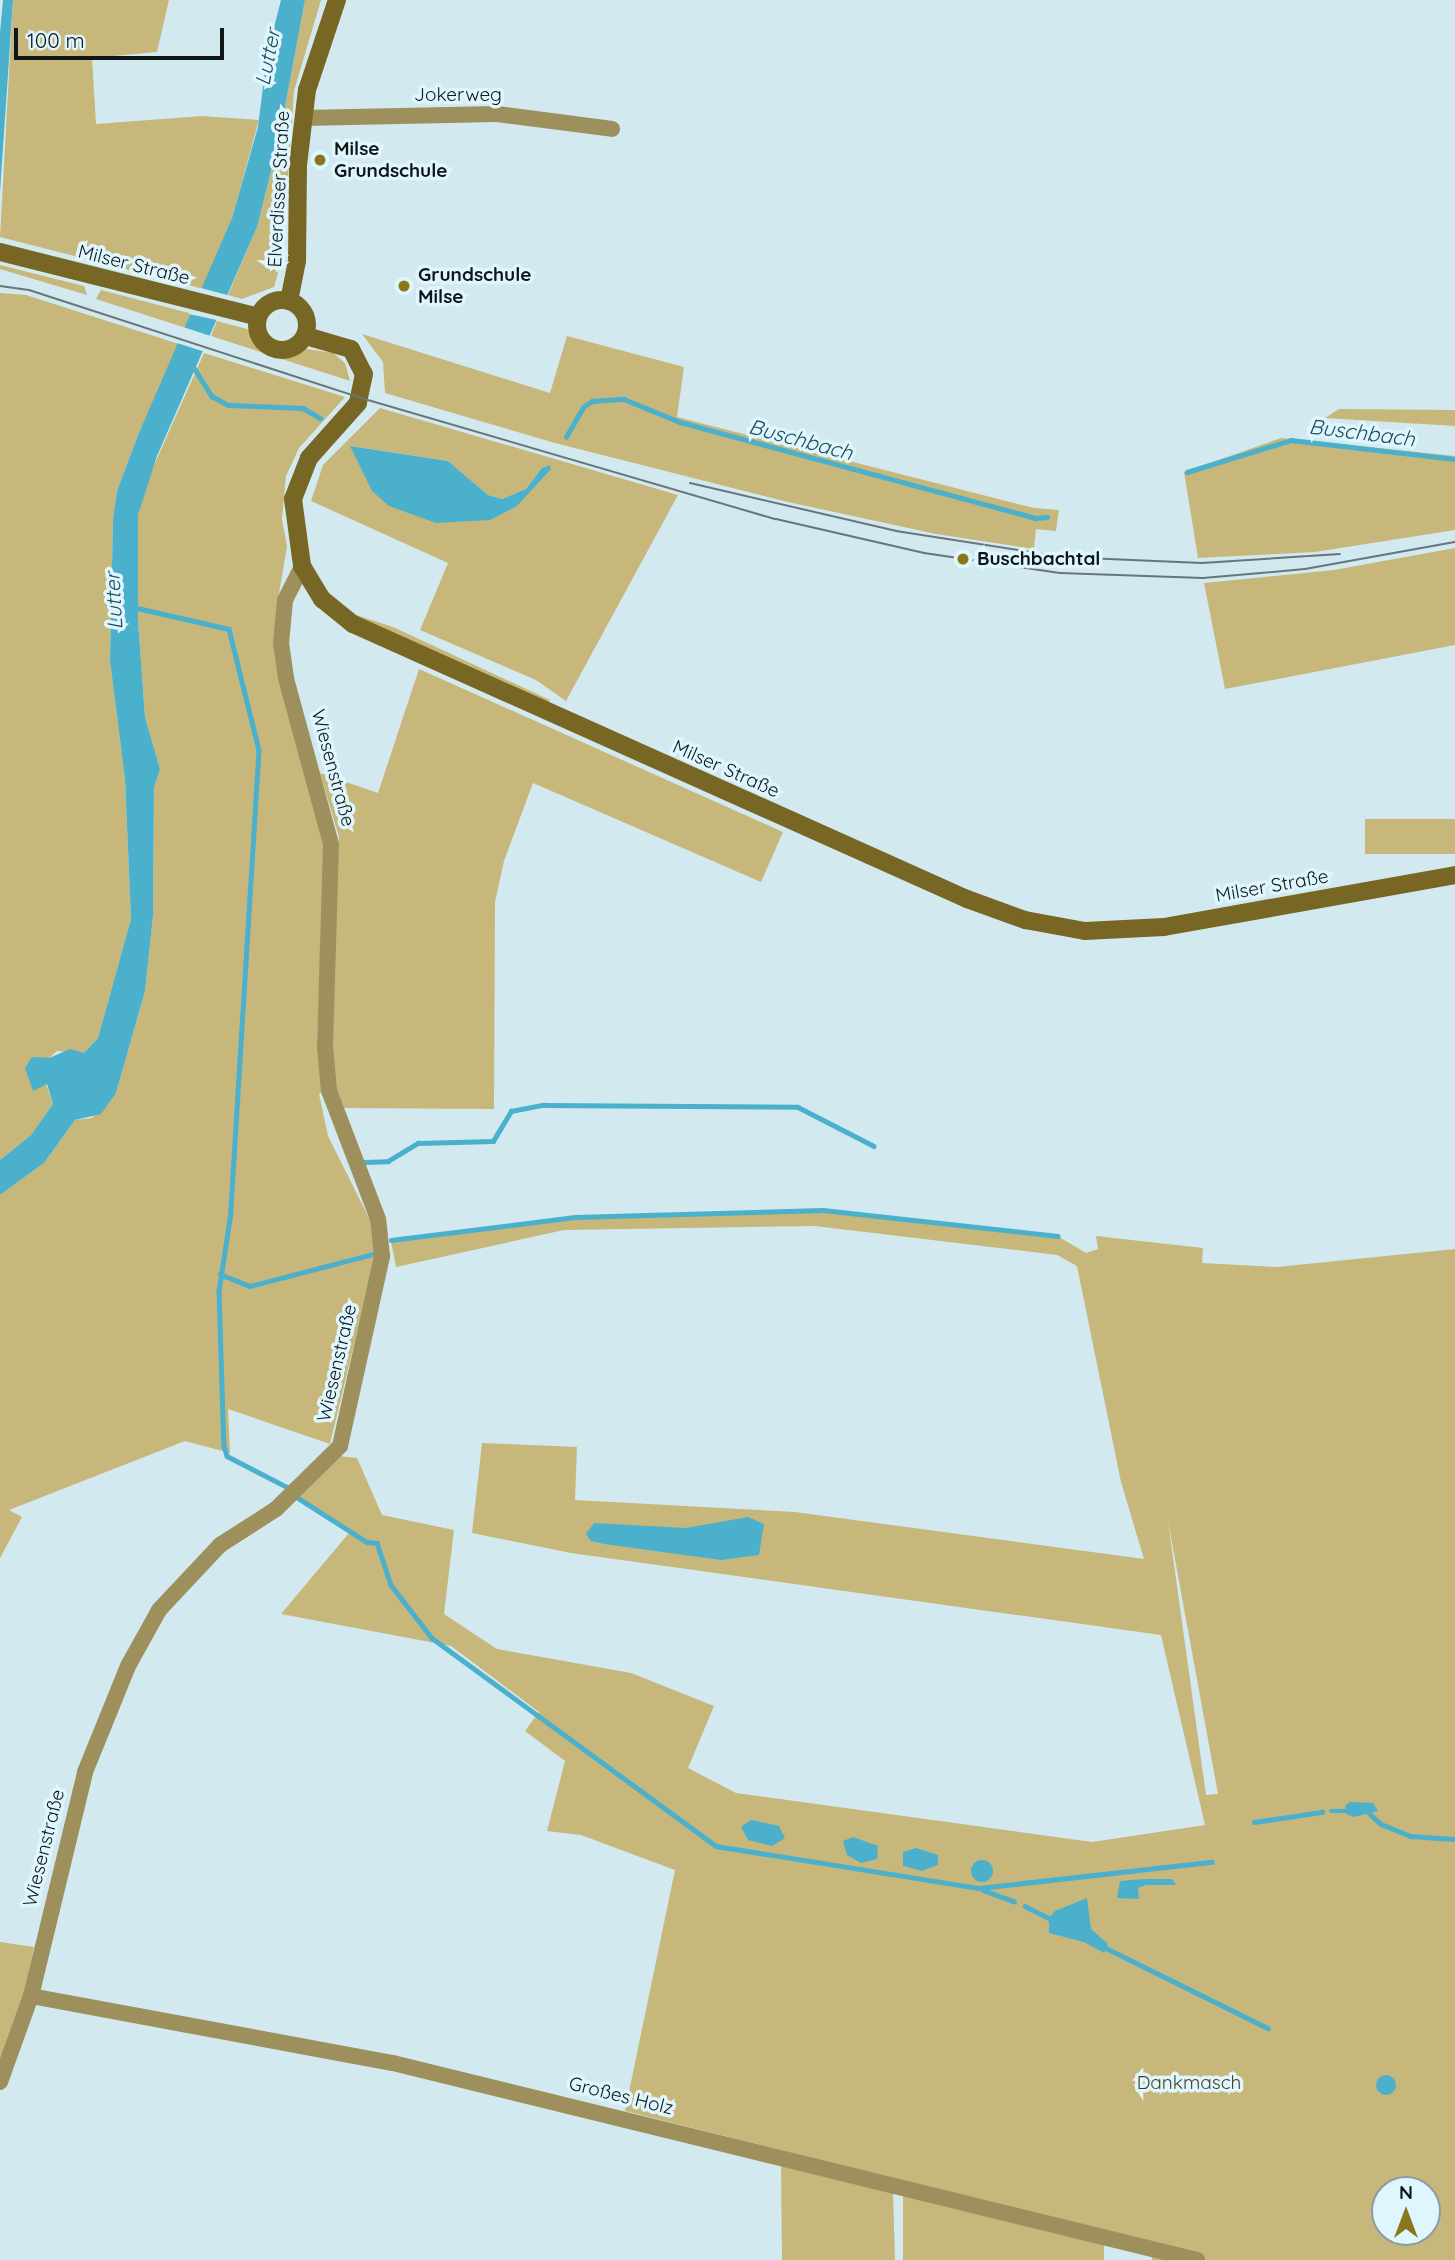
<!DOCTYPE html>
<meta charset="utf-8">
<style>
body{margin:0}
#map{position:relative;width:1455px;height:2260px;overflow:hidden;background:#d2e9f0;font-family:Quicksand,sans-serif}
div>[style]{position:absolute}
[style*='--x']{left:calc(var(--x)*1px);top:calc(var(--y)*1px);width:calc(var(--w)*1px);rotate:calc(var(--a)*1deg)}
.green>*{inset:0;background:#c7b77b;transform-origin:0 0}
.water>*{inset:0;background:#4ab0cc}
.round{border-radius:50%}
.pier>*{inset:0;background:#d2e9f0;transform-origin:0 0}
.stream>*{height:4.5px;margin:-2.25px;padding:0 2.25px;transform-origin:2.25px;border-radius:2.25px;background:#4ab0cc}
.street>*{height:16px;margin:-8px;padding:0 8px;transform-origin:8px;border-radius:8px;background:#9e905c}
.secondary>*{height:18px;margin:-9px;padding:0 9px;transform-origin:9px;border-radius:9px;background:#786724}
.secondary>.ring{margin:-9px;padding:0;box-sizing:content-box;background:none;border:18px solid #786724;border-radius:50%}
.tram>*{height:2px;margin:-1px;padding:0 1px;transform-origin:1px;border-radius:1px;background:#67767a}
.dots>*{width:19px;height:19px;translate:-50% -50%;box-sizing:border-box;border:4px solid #dff6fe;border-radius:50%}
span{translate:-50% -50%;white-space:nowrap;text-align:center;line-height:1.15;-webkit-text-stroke:7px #dff6fe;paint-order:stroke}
.street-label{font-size:19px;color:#0e1618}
.poi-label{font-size:19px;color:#0e1618;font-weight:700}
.left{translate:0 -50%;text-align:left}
.park-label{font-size:19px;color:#483f1c}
.water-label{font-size:21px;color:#1e4b57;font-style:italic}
.north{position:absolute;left:1371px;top:2176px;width:70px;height:70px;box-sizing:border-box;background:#dff6fe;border:2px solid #8b9ca2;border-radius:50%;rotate:0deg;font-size:19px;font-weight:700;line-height:28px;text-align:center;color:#0e1618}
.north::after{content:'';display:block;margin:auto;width:24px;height:32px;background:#8c761b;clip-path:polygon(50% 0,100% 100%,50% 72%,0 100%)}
.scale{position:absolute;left:14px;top:28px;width:210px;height:32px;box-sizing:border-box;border:4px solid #0e1618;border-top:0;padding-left:9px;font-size:21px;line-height:24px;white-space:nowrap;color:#0e1618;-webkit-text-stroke:5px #dff6fe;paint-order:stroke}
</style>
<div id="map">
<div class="green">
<i style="clip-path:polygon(13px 0,169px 0,157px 52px,92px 58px,96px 124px,202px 116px,259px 120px,232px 218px,204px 289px,0 237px)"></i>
<i style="clip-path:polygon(305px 0,321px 0,294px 91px,282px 259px,274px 287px,242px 299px,228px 295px,257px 227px,279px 139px)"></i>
<i style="clip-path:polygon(0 265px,84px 286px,87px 295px,0 269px)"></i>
<i style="clip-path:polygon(101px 290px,193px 314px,186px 328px,96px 299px)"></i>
<i style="clip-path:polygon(0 293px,26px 295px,179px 344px,138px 435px,117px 491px,113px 519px,110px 661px,125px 779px,131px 919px,98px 1038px,84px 1053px,57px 1051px,49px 1058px,46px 1084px,53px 1104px,31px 1135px,0 1160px)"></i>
<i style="clip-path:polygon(217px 321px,247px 329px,272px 355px,291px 355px,307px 349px,333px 353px,345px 363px,350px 381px,211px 336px)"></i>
<i style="clip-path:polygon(362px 334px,550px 393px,567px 336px,684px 367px,677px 417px,1034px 508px,1059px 510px,1056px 531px,1036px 529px,1034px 549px,936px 534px,788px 502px,555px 443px,385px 393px,383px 362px)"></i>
<i style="clip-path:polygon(204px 353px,345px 397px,299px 448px,286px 476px,282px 519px,287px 547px,277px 605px,325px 839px,317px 1043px,323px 1091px,319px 1094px,328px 1136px,376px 1232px,376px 1253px,330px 1444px,228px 1409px,230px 1453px,185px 1441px,9px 1510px,22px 1517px,0 1558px,0 1195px,44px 1163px,75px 1120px,92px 1118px,116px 1093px,145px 991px,153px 916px,154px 788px,160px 769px,145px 717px,138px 620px,138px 515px,143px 490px)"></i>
<i style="clip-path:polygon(evenodd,380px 408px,678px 495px,566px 701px,536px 680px,420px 630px,448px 563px,311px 501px,323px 465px,380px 408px,351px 446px,448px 461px,488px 495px,502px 499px,526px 489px,542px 468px,517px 506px,351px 446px)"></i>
<i style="clip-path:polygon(1339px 409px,1455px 410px,1455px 426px,1325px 418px)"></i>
<i style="clip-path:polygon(1281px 438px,1455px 456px,1455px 530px,1315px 552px,1198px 558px,1184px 472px)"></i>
<i style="clip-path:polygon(1455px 548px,1455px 645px,1225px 689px,1204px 583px,1334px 570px)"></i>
<i style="clip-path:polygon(350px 613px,393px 627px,550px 700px,547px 704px)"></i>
<i style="clip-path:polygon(419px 669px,783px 832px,761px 882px,533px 783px,504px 861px,495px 902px,494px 1109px,344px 1108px,335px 1088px,330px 1047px,339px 837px,320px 773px,378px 793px)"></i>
<i style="left:1455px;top:819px;width:35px;height:90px;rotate:90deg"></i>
<i style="clip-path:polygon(evenodd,822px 1211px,1059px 1237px,1086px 1253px,1098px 1249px,1096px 1236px,1203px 1248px,1202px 1263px,1277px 1267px,1455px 1249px,1455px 2260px,1152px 2260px,1152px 2243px,625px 2111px,675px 1870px,581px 1835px,547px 1831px,565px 1761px,525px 1731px,539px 1712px,451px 1646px,281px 1614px,349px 1533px,297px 1499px,339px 1456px,357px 1458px,382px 1515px,454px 1530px,444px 1614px,497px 1649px,631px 1673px,714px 1706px,688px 1768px,736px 1793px,1092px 1842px,1205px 1825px,1161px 1635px,571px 1553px,472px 1533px,482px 1443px,577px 1447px,575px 1500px,795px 1512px,1144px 1559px,1121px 1482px,1077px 1266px,1057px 1255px,815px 1226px,564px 1230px,396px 1267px,391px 1241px,575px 1217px,822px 1211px,1168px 1521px,1218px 1794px,1206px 1795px,1168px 1521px,822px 1211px,1385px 2190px,1427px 2190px,1427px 2232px,1385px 2232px,1385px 2190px)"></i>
<i style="clip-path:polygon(0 1942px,34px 1947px,24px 1996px,0 2063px)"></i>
<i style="clip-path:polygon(781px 2164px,893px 2192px,895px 2260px,782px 2260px)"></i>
<i style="clip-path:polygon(903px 2194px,1104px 2244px,1104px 2260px,903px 2260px)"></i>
</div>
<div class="water">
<i style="clip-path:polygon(3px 0,13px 0,0 192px,0 33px)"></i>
<i style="clip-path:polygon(281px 0,305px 0,279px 139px,257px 227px,157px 456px,138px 515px,138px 620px,145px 717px,160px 769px,154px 788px,153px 916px,145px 991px,116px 1093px,101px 1114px,75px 1120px,44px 1163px,0 1195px,0 1160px,31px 1135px,53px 1104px,47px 1084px,33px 1091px,25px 1068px,32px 1057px,49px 1058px,70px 1049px,84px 1053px,98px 1038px,131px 919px,125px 779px,110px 661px,113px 519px,117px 491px,138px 435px,232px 218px,258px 127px,267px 55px)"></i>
<i style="clip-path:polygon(350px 446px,448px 461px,488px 495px,502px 499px,526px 489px,542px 468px,550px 465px,551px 469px,517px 506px,490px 520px,436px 523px,389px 506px,372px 491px)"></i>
<i style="clip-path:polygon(748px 1517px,764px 1524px,759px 1555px,721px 1560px,604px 1544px,591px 1541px,586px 1534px,594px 1523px,686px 1528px)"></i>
<i style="clip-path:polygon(1350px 1802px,1373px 1803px,1378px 1811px,1354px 1817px,1346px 1814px,1345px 1806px)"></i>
<i style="clip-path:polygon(751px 1820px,779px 1826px,785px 1838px,772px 1846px,748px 1840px,741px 1827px)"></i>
<i style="clip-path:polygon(853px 1837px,878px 1846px,877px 1859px,861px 1863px,847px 1855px,843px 1841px)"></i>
<i style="clip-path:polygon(916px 1848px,938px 1855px,938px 1865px,922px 1871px,903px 1866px,903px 1852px)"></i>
<i class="round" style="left:971px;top:1860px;width:22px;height:22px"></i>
<i style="clip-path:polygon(1143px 1879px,1172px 1879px,1176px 1885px,1146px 1885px,1138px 1888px,1139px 1899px,1117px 1898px,1120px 1881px)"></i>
<i style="clip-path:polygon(1087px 1898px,1091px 1929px,1108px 1944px,1104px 1953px,1084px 1942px,1049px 1933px,1049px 1918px,1055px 1911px)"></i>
<i class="round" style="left:1376px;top:2075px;width:20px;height:20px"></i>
</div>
<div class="pier">
<i style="clip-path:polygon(201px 288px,231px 296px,221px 321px,189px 314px)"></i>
<i style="left:183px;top:327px;width:33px;height:17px;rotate:18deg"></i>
</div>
<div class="stream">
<i style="--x:193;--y:366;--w:36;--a:58"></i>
<i style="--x:212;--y:396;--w:18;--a:29"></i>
<i style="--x:228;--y:405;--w:75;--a:2.3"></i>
<i style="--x:303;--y:408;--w:20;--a:30"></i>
<i style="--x:566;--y:437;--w:34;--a:-60"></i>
<i style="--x:583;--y:407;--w:11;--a:-34"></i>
<i style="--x:592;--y:401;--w:32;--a:-4"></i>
<i style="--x:624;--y:399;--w:61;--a:22.3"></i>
<i style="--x:680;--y:422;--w:368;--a:15.1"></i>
<i style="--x:1035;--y:518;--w:12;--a:-5"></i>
<i style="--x:1187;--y:472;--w:109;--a:-17.1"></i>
<i style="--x:1291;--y:440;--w:165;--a:6.6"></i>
<i style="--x:133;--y:607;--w:98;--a:12.9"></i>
<i style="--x:229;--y:629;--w:125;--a:76.1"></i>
<i style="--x:259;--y:750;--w:464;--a:93.5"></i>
<i style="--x:231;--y:1213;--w:79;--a:98.7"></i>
<i style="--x:219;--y:1291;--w:155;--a:88.2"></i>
<i style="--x:224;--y:1446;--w:10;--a:73"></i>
<i style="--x:227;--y:1456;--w:68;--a:27.3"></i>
<i style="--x:364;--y:1162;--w:24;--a:-2"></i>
<i style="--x:388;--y:1161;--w:35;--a:-31"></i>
<i style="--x:418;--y:1143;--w:75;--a:-1.5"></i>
<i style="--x:493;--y:1141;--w:35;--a:-59"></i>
<i style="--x:511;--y:1111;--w:33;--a:-11"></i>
<i style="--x:543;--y:1105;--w:255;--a:0.4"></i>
<i style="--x:798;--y:1107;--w:85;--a:27.2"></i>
<i style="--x:391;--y:1240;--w:185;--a:-7.1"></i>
<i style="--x:575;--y:1217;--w:248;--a:-1.6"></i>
<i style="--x:823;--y:1210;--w:236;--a:6.3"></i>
<i style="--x:220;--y:1274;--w:32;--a:22"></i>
<i style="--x:250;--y:1286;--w:131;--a:-14.6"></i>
<i style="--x:298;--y:1498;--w:82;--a:32.5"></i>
<i style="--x:367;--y:1542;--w:10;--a:6"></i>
<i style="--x:377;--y:1543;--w:44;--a:71.6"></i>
<i style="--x:391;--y:1585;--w:67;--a:52.3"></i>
<i style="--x:432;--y:1638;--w:352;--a:36.2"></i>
<i style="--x:716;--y:1846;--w:266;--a:9.1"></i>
<i style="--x:979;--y:1888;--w:234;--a:-6.4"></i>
<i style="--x:1331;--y:1811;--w:19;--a:0"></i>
<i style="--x:1369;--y:1813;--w:16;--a:43"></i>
<i style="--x:1381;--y:1824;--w:31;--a:22"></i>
<i style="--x:1410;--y:1836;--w:45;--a:3.8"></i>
<i style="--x:1254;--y:1822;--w:69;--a:-8.4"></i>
<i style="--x:983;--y:1890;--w:33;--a:20"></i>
<i style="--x:1025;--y:1906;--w:30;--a:27"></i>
<i style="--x:1106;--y:1948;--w:181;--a:26.3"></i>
</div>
<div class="street">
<i style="--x:303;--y:118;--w:194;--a:-1.2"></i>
<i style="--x:497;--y:114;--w:116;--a:7.4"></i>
<i style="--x:31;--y:1996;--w:368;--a:10.5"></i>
<i style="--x:393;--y:2063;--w:828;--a:13.77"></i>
<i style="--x:0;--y:2082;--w:91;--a:-70.2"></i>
<i style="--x:31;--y:1996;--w:230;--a:-76.4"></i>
<i style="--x:85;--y:1772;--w:114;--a:-67.9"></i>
<i style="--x:128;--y:1666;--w:64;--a:-61"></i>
<i style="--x:159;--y:1610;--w:89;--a:-46.8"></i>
<i style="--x:220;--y:1545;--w:67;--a:-32.7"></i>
<i style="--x:276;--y:1509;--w:90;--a:-44.5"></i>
<i style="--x:340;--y:1446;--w:195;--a:-77.5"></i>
<i style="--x:382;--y:1256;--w:37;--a:-96"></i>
<i style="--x:378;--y:1219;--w:137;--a:-110.9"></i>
<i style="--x:329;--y:1091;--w:45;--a:-95.1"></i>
<i style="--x:325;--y:1046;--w:202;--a:-88.3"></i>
<i style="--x:331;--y:844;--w:172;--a:-105.2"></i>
<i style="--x:286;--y:678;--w:34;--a:-98"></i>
<i style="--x:281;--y:644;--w:44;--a:-84.8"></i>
<i style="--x:285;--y:600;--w:38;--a:-63"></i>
</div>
<div class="secondary">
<i style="--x:0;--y:252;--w:266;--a:14.1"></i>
<i class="ring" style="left:257px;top:300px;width:32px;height:32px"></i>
<i style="--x:289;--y:301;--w:41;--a:-78.7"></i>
<i style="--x:297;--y:261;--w:96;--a:-89.4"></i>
<i style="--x:298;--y:165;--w:76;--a:-83.2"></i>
<i style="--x:307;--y:90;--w:95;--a:-71.6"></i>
<i style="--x:306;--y:336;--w:47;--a:16.1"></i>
<i style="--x:351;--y:349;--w:28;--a:63"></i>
<i style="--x:364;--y:374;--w:30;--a:102"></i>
<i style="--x:358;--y:403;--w:74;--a:131.7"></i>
<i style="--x:309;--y:458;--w:44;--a:111.3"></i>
<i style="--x:293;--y:499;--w:68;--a:82.3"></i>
<i style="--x:302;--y:566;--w:39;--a:59"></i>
<i style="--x:322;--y:599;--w:40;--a:39"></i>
<i style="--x:353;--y:624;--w:673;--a:24.13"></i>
<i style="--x:967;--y:899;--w:62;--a:19.9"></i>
<i style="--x:1025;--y:920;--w:61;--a:10.4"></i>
<i style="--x:1085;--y:931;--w:79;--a:-2.9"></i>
<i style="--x:1164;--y:927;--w:296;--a:-10.1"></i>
</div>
<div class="tram">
<i style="--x:0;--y:286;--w:29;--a:8"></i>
<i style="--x:29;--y:290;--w:349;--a:18"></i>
<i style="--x:361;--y:398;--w:432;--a:16.3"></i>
<i style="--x:776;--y:519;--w:152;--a:12.9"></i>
<i style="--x:924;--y:553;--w:137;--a:8.4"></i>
<i style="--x:1060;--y:573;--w:143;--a:2"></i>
<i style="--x:1203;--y:578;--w:102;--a:-5"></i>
<i style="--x:1305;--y:569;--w:152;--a:-10.2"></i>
<i style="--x:690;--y:483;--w:212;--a:13.1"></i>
<i style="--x:896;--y:531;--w:168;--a:8.9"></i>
<i style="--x:1062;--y:557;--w:140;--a:2.5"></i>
<i style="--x:1202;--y:563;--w:138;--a:-3.7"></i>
</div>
<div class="dots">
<i style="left:320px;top:160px;background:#8c761b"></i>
<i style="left:404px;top:286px;background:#8c761b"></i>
<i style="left:963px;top:559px;background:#8c761b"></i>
</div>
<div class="street-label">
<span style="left:458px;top:95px">Jokerweg</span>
<span style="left:279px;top:189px;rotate:-87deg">Elverdisser Straße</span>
<span style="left:134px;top:265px;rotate:14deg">Milser Straße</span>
<span style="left:333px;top:768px;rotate:75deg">Wiesenstraße</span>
<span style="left:726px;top:769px;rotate:24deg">Milser Straße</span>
<span style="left:1272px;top:886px;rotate:-10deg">Milser Straße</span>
<span style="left:337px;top:1363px;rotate:-77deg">Wiesenstraße</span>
<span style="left:44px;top:1848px;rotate:-76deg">Wiesenstraße</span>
<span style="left:621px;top:2096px;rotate:14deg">Großes Holz</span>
</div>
<div class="poi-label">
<span class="left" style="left:334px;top:160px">Milse<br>Grundschule</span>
<span class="left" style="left:418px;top:286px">Grundschule<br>Milse</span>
<span class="left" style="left:977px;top:559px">Buschbachtal</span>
</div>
<div class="park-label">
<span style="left:1189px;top:2083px">Dankmasch</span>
</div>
<div class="water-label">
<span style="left:267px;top:57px;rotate:-79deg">Lutter</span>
<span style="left:1362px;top:432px;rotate:7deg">Buschbach</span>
<span style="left:801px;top:439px;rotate:15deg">Buschbach</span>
<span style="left:113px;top:601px;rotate:-93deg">Lutter</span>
</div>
<div class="north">N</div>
<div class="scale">100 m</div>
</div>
